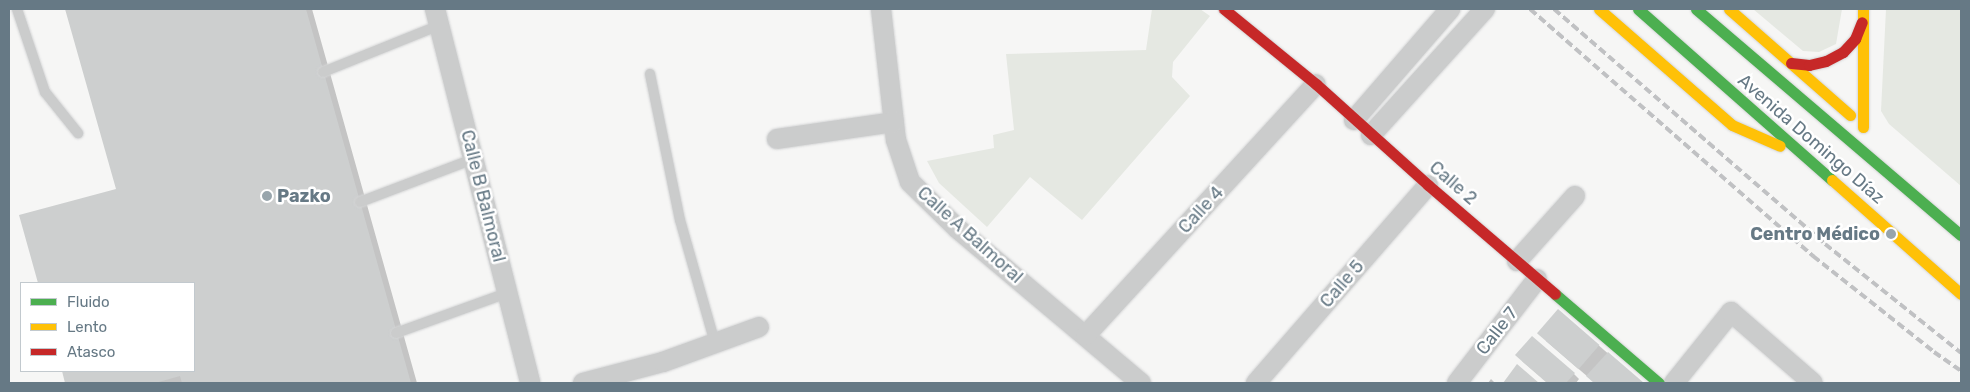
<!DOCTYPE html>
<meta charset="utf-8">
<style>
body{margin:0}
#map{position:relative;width:1970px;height:392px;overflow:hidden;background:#f6f6f5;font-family:Rubik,sans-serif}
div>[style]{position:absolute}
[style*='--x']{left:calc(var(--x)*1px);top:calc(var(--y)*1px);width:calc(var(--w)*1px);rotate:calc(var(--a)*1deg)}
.green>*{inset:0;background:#e5e8e2}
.shadow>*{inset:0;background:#0003}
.building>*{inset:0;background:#cdcfcf;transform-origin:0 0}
.roads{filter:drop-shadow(0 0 1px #d3d4d5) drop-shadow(0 0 1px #d3d4d5)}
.lane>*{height:10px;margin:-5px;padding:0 5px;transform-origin:5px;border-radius:5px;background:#cbcccc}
.street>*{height:20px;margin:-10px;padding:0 10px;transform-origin:10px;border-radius:10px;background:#cbcccc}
.fast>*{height:11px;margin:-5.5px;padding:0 5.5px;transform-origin:5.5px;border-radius:5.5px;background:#4caf50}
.slow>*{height:11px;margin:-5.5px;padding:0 5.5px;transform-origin:5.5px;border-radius:5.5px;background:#ffc107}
.jam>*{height:11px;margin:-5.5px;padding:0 5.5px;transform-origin:5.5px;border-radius:5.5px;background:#c62828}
.rail>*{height:4px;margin-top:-2px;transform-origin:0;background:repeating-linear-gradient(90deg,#c0c1c3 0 8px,transparent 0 12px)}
.dots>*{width:14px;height:14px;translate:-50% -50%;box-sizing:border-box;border:2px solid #fff;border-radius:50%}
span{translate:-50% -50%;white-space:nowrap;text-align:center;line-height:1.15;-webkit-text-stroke:5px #fff;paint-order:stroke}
.street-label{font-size:18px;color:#667985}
.poi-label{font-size:18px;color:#667985;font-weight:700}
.left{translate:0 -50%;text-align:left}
.right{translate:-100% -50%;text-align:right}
.frame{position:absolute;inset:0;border:10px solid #667985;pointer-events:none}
.legend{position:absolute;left:20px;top:282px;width:175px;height:90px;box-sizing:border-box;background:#fff;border:1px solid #c2c9ce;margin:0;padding:6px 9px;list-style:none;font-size:15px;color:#667985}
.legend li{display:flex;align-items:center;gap:10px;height:25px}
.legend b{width:25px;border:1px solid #c2c9ce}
</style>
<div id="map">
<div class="green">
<i style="clip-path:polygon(1152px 9px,1200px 9px,1210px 16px,1173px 62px,1172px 77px,1190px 96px,1082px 220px,1030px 177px,987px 227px,939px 183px,927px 161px,994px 148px,993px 135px,1014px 130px,1006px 54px,1146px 50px)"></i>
<i style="clip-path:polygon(1753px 9px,1842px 9px,1836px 44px,1819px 52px,1803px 51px)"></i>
<i style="clip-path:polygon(1886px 9px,1961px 9px,1961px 186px,1889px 124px,1881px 111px)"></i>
</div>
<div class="shadow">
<i style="clip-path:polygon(67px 9px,312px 9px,417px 383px,67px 383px,63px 371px,194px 371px,194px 283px,39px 283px,21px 216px,118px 190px)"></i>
<i style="clip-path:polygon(1558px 310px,1642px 383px,1595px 383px,1546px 341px)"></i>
<i style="clip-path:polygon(1522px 361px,1574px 374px,1579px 379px,1576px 383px,1548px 383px)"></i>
<i style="clip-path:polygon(1491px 379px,1495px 383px,1488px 383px)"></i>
</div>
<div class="building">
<i style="clip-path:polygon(65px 9px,306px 9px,411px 383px,182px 383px,180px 376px,155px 383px,65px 383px,62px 371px,194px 371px,194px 283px,38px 283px,19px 215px,116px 189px)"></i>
<i style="left:1558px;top:309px;width:55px;height:32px;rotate:41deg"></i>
<i style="clip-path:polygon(1532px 336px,1575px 373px,1566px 383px,1547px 383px,1515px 355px)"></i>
<i style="clip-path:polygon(1608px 352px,1644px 383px,1594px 383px,1586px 376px)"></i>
<i style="clip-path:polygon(1517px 364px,1539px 383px,1503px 383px)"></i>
</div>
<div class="roads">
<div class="lane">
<i style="--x:17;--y:9;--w:88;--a:71.4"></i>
<i style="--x:45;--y:92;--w:53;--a:51.2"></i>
<i style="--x:323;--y:72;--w:126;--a:-21.9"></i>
<i style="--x:650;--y:74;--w:149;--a:78.4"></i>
<i style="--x:680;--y:220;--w:128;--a:74.1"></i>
<i style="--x:360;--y:202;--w:121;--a:-20.8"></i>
<i style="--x:396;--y:333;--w:118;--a:-19.8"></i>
</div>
<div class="street">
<i style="--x:435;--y:9;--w:386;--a:75.7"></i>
<i style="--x:881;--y:9;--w:132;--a:83.5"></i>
<i style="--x:896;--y:140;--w:44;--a:71.6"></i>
<i style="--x:910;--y:182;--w:67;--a:44.4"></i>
<i style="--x:958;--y:229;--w:239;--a:40.1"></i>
<i style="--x:1354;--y:120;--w:147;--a:-49.1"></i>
<i style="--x:1371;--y:135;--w:170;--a:-47.9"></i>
<i style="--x:777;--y:139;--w:118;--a:-8.3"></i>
<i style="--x:1517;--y:261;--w:87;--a:-48.3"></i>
<i style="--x:1086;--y:335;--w:340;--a:-47.5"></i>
<i style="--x:583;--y:383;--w:83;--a:-14.7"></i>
<i style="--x:663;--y:362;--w:102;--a:-20"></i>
<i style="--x:1256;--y:383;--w:262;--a:-49"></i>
<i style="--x:1457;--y:383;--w:131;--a:-52.4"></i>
<i style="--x:1674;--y:383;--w:91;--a:-51.2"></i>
<i style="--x:1731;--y:312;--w:108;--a:40.9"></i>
</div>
<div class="fast">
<i style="--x:1638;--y:9;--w:259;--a:41.4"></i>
<i style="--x:1696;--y:9;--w:348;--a:40.5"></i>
<i style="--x:1555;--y:294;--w:137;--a:40.6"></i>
</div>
<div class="slow">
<i style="--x:1599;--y:9;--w:176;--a:41.1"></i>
<i style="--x:1732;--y:125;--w:52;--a:23.6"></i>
<i style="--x:1729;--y:9;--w:161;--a:41.2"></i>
<i style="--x:1863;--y:9;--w:118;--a:90"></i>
<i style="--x:1832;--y:180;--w:172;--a:41.5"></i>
</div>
<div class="jam">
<i style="--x:1224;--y:9;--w:119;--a:39.2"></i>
<i style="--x:1316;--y:84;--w:151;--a:42"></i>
<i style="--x:1428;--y:185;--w:167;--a:40.6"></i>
<i style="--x:1791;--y:63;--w:18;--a:6"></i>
<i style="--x:1809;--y:65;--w:17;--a:-13"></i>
<i style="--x:1826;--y:61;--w:19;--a:-28"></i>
<i style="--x:1843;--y:52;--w:18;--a:-47"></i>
<i style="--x:1855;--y:39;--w:18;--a:-68"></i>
</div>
</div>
<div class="rail">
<i style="--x:1530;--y:9;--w:376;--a:41.1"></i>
<i style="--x:1813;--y:256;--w:154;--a:38.4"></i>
<i style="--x:1934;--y:352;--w:33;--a:35"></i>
<i style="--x:1554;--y:9;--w:359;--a:40.9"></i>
<i style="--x:1825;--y:244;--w:174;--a:38.7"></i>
</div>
<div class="dots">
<i style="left:267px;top:196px;background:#98a5ac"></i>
<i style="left:1891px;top:234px;background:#98a5ac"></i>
</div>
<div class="street-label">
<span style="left:1811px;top:139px;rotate:41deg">Avenida Domingo Díaz</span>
<span style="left:1453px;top:183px;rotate:41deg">Calle 2</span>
<span style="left:483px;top:196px;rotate:76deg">Calle B Balmoral</span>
<span style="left:1201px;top:210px;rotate:-47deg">Calle 4</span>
<span style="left:970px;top:235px;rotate:42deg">Calle A Balmoral</span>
<span style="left:1342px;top:284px;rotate:-49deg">Calle 5</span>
<span style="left:1497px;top:331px;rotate:-52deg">Calle 7</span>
</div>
<div class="poi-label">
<span class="left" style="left:277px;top:196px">Pazko</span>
<span class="right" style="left:1880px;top:234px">Centro Médico</span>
</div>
<div class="frame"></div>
<ul class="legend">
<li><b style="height:6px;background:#4caf50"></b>Fluido</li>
<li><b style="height:6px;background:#ffc107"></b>Lento</li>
<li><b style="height:6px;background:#c62828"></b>Atasco</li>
</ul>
</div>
